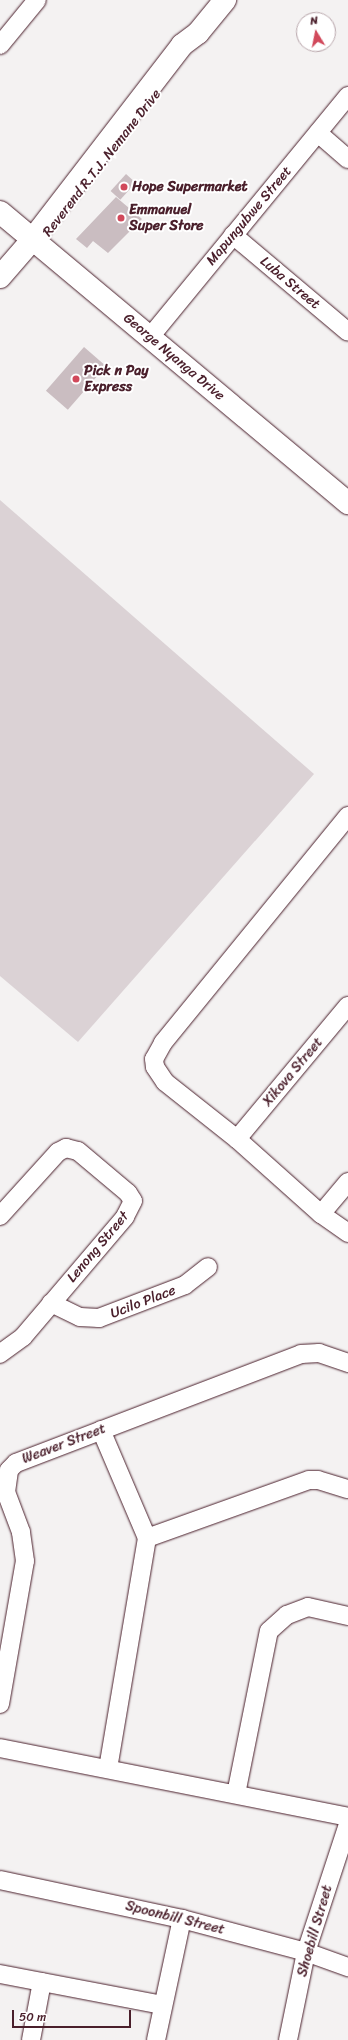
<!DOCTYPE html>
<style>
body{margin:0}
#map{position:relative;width:348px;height:2040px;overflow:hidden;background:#f4f2f2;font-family:Sriracha,sans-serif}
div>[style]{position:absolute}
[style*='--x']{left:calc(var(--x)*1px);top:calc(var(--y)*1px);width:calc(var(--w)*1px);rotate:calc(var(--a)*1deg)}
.green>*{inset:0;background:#dbd2d5}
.building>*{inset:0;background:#cabdc1;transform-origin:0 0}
.roads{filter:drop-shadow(0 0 1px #4a1f2b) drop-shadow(0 0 1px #4a1f2b)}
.minor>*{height:18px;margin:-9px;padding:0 9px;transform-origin:9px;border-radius:9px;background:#fff}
.tertiary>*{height:22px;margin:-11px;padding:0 11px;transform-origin:11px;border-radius:11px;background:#fff}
.dots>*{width:11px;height:11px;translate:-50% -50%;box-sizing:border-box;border:2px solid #fff;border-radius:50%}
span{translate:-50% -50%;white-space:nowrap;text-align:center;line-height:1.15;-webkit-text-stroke:4px #fff;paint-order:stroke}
.street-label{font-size:14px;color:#4a1f2b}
.poi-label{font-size:14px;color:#4a1f2b;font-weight:700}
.left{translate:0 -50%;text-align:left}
.north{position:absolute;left:296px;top:12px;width:40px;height:40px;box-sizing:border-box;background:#fff;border:1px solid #b7a5aa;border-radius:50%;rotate:350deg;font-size:11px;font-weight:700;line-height:16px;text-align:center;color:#4a1f2b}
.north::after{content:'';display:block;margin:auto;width:14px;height:18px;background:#d1495b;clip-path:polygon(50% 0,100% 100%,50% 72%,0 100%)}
.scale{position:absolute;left:12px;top:2010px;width:119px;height:18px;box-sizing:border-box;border:2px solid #4a1f2b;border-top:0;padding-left:5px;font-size:12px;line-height:14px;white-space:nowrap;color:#4a1f2b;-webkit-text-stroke:3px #fff;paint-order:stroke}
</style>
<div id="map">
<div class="green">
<i style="clip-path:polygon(0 500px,314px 774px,78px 1042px,0 976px)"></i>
</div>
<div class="building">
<i style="left:126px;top:174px;width:13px;height:23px;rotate:42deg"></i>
<i style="clip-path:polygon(116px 197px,142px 219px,108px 253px,93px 241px,87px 248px,76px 239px)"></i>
<i style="left:84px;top:347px;width:29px;height:58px;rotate:41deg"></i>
</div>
<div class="roads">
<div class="minor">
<i style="--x:0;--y:45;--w:58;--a:-50.6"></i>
<i style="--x:318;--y:133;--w:40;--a:41"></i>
<i style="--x:233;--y:235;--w:150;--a:40.1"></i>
<i style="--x:150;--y:337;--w:312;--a:-50.6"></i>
<i style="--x:348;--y:816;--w:293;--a:129.2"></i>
<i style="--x:163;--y:1043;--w:18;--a:119"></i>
<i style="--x:154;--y:1059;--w:8;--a:83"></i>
<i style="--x:155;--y:1067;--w:18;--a:56"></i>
<i style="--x:165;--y:1082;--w:92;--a:38.4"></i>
<i style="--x:237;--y:1139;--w:113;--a:41.8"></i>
<i style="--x:321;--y:1214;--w:33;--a:35"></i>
<i style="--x:237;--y:1139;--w:173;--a:-50.2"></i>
<i style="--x:321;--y:1214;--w:42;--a:-49.8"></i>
<i style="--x:0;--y:1216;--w:86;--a:-47.8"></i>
<i style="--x:58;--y:1152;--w:9;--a:-27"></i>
<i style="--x:66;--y:1148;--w:12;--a:14"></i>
<i style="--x:78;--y:1151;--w:65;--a:40"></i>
<i style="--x:128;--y:1193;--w:9;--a:58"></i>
<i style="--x:133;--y:1201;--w:18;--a:117"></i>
<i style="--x:125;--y:1217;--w:157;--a:130.4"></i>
<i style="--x:23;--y:1337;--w:29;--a:144"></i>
<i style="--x:51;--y:1303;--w:32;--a:26"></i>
<i style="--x:80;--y:1317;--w:19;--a:3"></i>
<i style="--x:99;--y:1318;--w:92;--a:-21"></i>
<i style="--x:185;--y:1285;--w:29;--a:-38"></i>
<i style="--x:101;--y:1430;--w:117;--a:66.9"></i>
<i style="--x:147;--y:1538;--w:234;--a:99.6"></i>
<i style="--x:147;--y:1538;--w:172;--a:-19.7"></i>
<i style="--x:309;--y:1480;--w:9;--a:0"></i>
<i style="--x:318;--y:1480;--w:31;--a:17"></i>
<i style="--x:0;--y:1704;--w:145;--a:-80.1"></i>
<i style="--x:25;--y:1561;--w:29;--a:-98"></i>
<i style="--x:21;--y:1532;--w:43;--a:-110.6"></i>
<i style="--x:6;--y:1492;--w:22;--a:-82"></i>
<i style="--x:9;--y:1470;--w:10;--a:-45"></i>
<i style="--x:16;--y:1463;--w:305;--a:-20.9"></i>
<i style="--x:301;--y:1354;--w:18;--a:-3"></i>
<i style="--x:319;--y:1353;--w:31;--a:19"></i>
<i style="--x:0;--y:1748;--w:355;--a:11.2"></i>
<i style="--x:236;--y:1794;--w:166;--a:-78.6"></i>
<i style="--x:269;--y:1631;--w:24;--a:-42"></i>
<i style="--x:287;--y:1615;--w:22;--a:-21"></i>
<i style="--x:308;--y:1607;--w:41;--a:12.7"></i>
<i style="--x:0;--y:1880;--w:186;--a:12.1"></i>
<i style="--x:182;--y:1919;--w:128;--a:14.9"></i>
<i style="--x:306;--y:1952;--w:45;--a:19.7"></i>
<i style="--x:0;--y:1974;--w:166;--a:10.8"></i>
<i style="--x:31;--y:2040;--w:59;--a:-79.3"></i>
<i style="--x:156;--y:2040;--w:124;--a:-77.9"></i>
<i style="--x:288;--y:2040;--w:90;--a:-78.4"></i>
<i style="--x:306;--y:1952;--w:135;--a:-71.8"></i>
</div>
<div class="tertiary">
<i style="--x:0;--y:212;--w:454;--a:39.9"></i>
<i style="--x:0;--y:277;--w:49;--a:-49.1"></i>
<i style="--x:32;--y:240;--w:246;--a:-52.4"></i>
<i style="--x:182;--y:45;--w:20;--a:-37"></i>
<i style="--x:198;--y:33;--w:43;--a:-50.7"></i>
</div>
</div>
<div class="dots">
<i style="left:124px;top:187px;background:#d1495b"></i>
<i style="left:121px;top:218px;background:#d1495b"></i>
<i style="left:76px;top:379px;background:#d1495b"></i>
</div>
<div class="street-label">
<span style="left:102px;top:163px;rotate:-52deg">Reverend R.T.J. Nemane Drive</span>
<span style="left:249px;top:216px;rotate:-50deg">Mapungubwe Street</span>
<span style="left:290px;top:283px;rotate:40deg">Luba Street</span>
<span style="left:174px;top:357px;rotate:40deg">George Nyanga Drive</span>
<span style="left:293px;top:1072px;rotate:-50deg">Xikova Street</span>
<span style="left:98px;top:1247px;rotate:-50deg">Lenong Street</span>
<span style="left:143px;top:1302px;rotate:-21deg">Ucilo Place</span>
<span style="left:64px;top:1444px;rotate:-21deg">Weaver Street</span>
<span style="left:175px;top:1918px;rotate:14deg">Spoonbill Street</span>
<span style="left:315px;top:1931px;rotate:-74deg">Shoebill Street</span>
</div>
<div class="poi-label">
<span class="left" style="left:132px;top:187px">Hope Supermarket</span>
<span class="left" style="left:129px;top:218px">Emmanuel<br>Super Store</span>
<span class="left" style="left:84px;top:379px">Pick n Pay<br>Express</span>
</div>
<div class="north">N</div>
<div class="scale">50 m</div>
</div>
